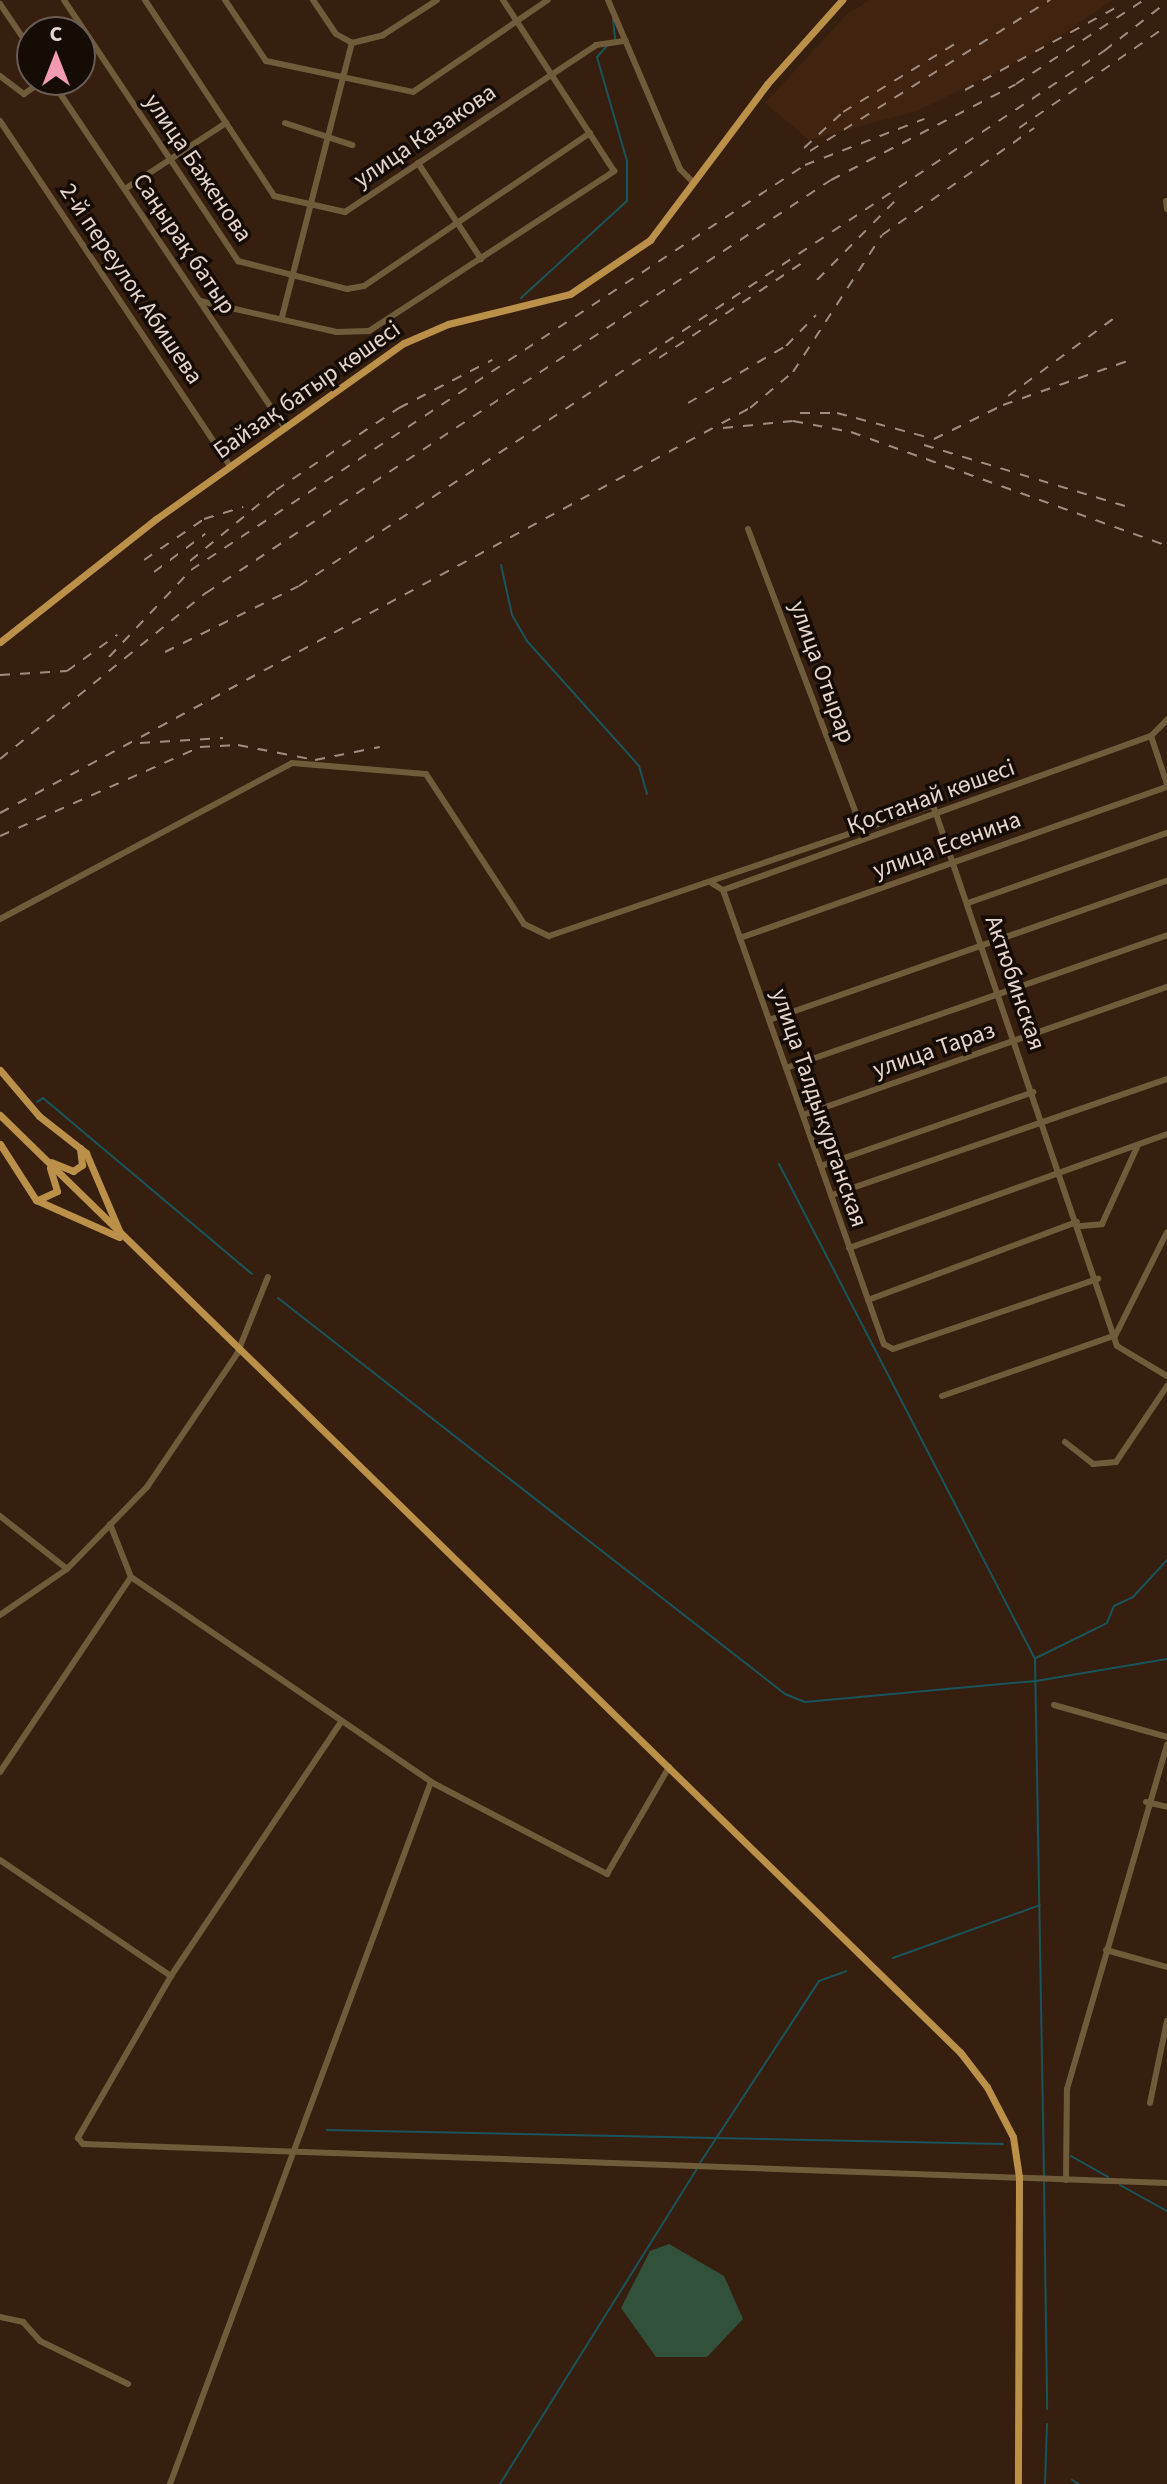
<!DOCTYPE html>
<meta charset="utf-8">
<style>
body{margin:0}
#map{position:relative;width:1167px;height:2484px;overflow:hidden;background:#361f0f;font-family:"Source Sans 3",sans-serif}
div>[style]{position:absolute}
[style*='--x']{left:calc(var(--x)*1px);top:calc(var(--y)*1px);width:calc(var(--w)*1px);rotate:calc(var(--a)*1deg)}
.built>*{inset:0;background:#41240f}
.green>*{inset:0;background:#32513b}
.stream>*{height:2px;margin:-1px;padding:0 1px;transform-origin:1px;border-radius:1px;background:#19555c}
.minor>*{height:6px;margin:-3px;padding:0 3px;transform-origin:3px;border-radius:3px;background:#705c3b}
.major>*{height:7px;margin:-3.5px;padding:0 3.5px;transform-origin:3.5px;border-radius:3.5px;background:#bb9149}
.rail>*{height:2px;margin-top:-1px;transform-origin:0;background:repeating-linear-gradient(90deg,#a08d81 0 10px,transparent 0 20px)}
span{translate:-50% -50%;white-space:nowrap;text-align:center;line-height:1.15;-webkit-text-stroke:7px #160c06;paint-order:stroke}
.street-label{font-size:24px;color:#e6d6cc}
.north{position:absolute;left:16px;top:16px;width:80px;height:80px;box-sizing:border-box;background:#160c06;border:2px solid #695d55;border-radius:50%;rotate:0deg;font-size:22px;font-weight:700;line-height:32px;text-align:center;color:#e6d6cc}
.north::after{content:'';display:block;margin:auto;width:28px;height:36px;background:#f19ab2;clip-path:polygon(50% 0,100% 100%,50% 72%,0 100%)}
</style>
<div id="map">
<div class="built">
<i style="clip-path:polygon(870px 0,1113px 0,1031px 55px,917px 111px,809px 140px,765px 103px,847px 14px)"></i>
</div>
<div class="green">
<i style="clip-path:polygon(669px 2244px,724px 2276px,743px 2319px,707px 2357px,656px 2357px,621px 2308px,650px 2251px)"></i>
</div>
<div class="stream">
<i style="--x:613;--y:19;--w:20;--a:84"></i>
<i style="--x:521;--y:298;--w:144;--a:-42.5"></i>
<i style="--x:627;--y:201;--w:40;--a:-90"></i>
<i style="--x:627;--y:161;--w:108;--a:-106.1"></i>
<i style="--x:597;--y:57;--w:15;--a:-48"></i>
<i style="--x:501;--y:565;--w:51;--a:77.6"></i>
<i style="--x:512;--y:615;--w:30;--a:60"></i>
<i style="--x:527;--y:641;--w:168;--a:48.1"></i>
<i style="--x:639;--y:766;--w:29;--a:74"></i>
<i style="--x:37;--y:1102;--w:7;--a:-34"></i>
<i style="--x:43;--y:1098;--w:273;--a:40.1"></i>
<i style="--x:779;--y:1164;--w:557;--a:62.65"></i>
<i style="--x:1035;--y:1659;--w:517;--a:89"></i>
<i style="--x:278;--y:1298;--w:643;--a:37.99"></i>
<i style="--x:785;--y:1694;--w:22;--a:22"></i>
<i style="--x:805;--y:1702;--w:232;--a:-5.2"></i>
<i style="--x:1036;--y:1681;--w:133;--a:-9.5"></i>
<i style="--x:1036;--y:1658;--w:79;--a:-26.2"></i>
<i style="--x:1107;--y:1623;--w:18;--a:-68"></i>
<i style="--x:1114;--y:1606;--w:21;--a:-25"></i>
<i style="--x:1133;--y:1597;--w:50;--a:-47.4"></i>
<i style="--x:893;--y:1958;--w:156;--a:-19.8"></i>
<i style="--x:327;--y:2130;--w:676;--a:1.19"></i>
<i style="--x:1071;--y:2156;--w:43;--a:29.6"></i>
<i style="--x:700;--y:2163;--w:217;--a:-56.8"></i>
<i style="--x:819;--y:1981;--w:29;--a:-20"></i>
<i style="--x:1044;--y:2182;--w:227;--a:89.2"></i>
<i style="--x:1120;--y:2185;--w:54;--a:29"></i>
<i style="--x:1072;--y:2480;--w:8;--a:30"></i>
<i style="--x:500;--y:2484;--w:372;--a:-58"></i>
<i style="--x:1045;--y:2484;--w:60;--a:-88.1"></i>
</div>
<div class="minor">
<i style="--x:64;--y:0;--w:314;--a:56.3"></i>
<i style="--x:238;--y:261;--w:113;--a:14.4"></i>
<i style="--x:347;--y:289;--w:17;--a:-10"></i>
<i style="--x:364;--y:286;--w:273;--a:-34.1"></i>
<i style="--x:145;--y:0;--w:235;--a:56.6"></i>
<i style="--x:274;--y:196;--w:73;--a:12.7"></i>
<i style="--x:345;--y:212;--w:301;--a:-33.6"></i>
<i style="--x:596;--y:45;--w:30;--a:-8"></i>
<i style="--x:225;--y:0;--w:73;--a:56.1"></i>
<i style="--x:266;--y:61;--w:150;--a:11.9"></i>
<i style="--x:413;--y:92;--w:163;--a:-34.3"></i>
<i style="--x:313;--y:0;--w:41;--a:55.9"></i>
<i style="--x:336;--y:34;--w:18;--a:29"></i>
<i style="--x:352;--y:43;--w:32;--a:-14"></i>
<i style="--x:383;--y:35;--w:64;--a:-32.9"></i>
<i style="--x:608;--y:0;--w:184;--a:66.9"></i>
<i style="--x:680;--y:169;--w:17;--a:45"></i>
<i style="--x:0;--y:4;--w:57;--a:55.8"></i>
<i style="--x:0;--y:76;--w:30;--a:37"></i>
<i style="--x:24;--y:94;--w:24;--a:-35"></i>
<i style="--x:51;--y:80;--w:419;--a:56.1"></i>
<i style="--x:0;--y:121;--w:416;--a:56.3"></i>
<i style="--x:285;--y:123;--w:71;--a:18.2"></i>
<i style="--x:418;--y:163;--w:115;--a:56.7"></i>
<i style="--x:125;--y:189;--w:121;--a:-33.2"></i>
<i style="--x:1166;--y:201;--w:8;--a:83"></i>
<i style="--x:200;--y:301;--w:140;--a:12.8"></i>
<i style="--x:337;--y:332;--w:32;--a:-2"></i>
<i style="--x:369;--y:331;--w:293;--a:-33.1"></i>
<i style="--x:614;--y:171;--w:204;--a:-123"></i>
<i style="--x:282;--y:317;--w:283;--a:-75.7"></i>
<i style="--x:748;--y:529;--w:319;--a:69.2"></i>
<i style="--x:1151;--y:736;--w:51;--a:71.6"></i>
<i style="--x:710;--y:882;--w:15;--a:32"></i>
<i style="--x:723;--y:890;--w:482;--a:70.5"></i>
<i style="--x:884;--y:1344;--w:10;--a:29"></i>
<i style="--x:893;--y:1349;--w:217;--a:-18.9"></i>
<i style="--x:723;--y:890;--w:455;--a:-19.8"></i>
<i style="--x:1151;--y:736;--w:23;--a:-45"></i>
<i style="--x:968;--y:903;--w:211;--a:-19.4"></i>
<i style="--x:0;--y:919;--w:331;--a:-28.1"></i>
<i style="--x:292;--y:763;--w:134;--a:4.7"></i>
<i style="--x:426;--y:774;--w:179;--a:56.8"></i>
<i style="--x:524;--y:924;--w:28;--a:26"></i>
<i style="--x:549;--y:936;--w:406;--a:-18.8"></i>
<i style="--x:933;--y:805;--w:571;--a:71.22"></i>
<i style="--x:1117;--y:1346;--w:58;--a:31"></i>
<i style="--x:740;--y:938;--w:453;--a:-19.5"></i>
<i style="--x:769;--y:1020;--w:422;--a:-19.3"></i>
<i style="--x:786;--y:1068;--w:404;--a:-19.2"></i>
<i style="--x:803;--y:1115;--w:386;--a:-19.4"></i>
<i style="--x:821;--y:1166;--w:225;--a:-19.2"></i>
<i style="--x:832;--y:1195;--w:355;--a:-19.1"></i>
<i style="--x:1081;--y:1226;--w:21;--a:-5"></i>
<i style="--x:1102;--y:1224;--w:87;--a:-65.5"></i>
<i style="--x:849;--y:1248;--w:338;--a:-19.7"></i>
<i style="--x:868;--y:1300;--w:223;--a:-20.5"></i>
<i style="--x:1115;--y:1336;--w:116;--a:-63.4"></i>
<i style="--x:942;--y:1396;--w:181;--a:-19.3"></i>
<i style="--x:1065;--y:1442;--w:36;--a:38"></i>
<i style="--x:1093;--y:1464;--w:23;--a:-5"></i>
<i style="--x:1116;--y:1462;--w:92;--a:-56.1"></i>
<i style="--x:0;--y:1516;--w:85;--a:38.3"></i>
<i style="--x:110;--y:1524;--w:57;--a:68.4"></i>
<i style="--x:0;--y:1615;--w:81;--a:-34.5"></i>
<i style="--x:67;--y:1569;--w:115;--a:-45.7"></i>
<i style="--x:147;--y:1487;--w:161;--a:-55.9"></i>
<i style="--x:237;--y:1354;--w:83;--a:-68.1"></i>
<i style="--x:1054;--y:1705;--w:117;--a:15.8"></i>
<i style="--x:341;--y:1722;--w:306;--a:123.8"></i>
<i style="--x:171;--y:1976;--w:187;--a:119.9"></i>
<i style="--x:78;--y:2138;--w:8;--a:50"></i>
<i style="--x:83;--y:2144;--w:1085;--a:2.06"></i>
<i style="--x:0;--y:1772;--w:235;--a:-56.1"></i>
<i style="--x:131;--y:1577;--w:363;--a:34.3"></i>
<i style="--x:431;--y:1782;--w:199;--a:27.6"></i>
<i style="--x:607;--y:1874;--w:124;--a:-59.9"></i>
<i style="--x:1146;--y:1802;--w:22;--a:13"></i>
<i style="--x:0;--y:1860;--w:207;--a:34.2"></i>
<i style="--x:1106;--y:1950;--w:63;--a:15.6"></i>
<i style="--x:1150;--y:2103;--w:84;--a:-78.3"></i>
<i style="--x:1066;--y:2180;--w:91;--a:-89.4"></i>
<i style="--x:1067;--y:2089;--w:359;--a:-73.8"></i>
<i style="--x:0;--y:2317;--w:24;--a:12"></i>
<i style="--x:23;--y:2322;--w:25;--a:48"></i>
<i style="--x:40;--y:2341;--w:98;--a:26"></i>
<i style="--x:170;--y:2484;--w:749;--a:-69.61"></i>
</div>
<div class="major">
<i style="--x:0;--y:642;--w:199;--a:-38.3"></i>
<i style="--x:156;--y:519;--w:304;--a:-35.4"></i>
<i style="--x:404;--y:343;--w:48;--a:-23.4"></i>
<i style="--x:448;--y:324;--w:126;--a:-13.8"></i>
<i style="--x:570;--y:294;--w:97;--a:-34"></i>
<i style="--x:650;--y:240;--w:195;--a:-53.1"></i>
<i style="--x:767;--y:84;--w:113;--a:-48.2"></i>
<i style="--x:0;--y:1070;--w:60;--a:49.7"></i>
<i style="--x:39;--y:1116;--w:60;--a:38.2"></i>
<i style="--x:86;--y:1153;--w:89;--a:66.9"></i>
<i style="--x:0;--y:1115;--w:1341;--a:44.31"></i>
<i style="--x:960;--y:2052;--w:44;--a:52.4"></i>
<i style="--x:987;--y:2087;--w:56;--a:62.5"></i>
<i style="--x:1013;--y:2137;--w:40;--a:81.5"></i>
<i style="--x:1019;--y:2177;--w:307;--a:90.2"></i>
<i style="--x:0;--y:1144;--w:67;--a:57.3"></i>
<i style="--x:36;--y:1200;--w:91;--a:24"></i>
<i style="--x:51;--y:1162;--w:24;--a:22"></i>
<i style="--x:73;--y:1171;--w:11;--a:-34"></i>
<i style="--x:82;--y:1165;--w:17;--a:-97"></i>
<i style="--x:38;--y:1200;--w:21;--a:-25"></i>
<i style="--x:57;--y:1191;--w:24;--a:-107"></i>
</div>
<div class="rail">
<i style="--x:965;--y:90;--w:175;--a:-28.6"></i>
<i style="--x:1019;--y:128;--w:180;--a:-34.6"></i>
<i style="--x:804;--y:148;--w:53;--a:-42.7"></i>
<i style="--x:843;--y:112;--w:131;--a:-31.3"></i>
<i style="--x:810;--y:151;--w:284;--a:-32.2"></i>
<i style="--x:817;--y:280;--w:115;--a:-45.4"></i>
<i style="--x:659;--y:358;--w:175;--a:-33.6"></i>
<i style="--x:1008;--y:396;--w:132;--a:-36.3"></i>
<i style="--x:688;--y:403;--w:113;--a:-30.2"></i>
<i style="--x:786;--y:346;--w:43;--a:-45.9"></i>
<i style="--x:800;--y:413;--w:37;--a:0"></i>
<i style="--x:837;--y:413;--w:100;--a:15"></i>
<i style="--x:934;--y:439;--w:77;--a:-26.2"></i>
<i style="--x:1003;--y:405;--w:135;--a:-19.5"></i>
<i style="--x:723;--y:428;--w:70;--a:-5.7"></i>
<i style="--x:793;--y:421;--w:59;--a:10.7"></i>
<i style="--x:851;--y:432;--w:336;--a:19.8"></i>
<i style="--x:924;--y:445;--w:210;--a:16.9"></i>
<i style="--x:144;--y:560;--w:73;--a:-34.3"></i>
<i style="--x:204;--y:519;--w:41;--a:-17.1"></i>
<i style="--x:190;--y:561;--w:112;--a:-39.5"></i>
<i style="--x:276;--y:490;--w:148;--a:-33.7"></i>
<i style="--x:399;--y:408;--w:105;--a:-27.3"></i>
<i style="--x:154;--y:572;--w:64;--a:-36.7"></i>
<i style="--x:165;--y:652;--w:149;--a:-26.2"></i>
<i style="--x:299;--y:586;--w:967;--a:-33.61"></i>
<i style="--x:1104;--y:51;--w:80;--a:-37.9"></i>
<i style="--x:109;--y:657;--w:120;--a:-46.7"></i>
<i style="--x:191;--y:570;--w:736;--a:-33.41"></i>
<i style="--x:805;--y:165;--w:128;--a:-21.1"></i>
<i style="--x:0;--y:675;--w:67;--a:-3.4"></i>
<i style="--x:67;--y:671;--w:62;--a:-35.8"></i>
<i style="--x:140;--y:743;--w:83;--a:-3.4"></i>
<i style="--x:0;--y:759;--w:265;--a:-38.9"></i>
<i style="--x:206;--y:593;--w:749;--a:-33.46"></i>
<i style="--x:831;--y:180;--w:208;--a:-27.4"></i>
<i style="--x:1016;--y:84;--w:153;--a:-33.3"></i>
<i style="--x:0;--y:813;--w:852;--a:-28.37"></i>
<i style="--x:750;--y:408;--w:56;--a:-39.9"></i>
<i style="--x:793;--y:372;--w:163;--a:-57"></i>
<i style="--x:882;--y:235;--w:186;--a:-35.1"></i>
<i style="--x:0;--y:836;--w:219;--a:-24"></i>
<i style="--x:200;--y:747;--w:38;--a:-3"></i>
<i style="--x:238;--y:745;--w:78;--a:11"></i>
<i style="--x:315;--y:760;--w:66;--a:-11.3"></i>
</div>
<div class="street-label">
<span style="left:425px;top:136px;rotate:-34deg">улица Казакова</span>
<span style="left:198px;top:168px;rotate:56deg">улица Баженова</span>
<span style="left:184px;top:244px;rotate:56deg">Саңырақ батыр</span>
<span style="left:131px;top:284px;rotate:56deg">2-й переулок Абишева</span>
<span style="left:307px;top:390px;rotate:-35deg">Байзақ батыр көшесі</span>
<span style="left:822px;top:672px;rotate:70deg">улица Отырар</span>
<span style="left:931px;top:797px;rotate:-20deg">Қостанай көшесі</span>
<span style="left:947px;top:845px;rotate:-20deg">улица Есенина</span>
<span style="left:1015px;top:983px;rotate:71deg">Актюбинская</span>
<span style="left:934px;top:1050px;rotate:-19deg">улица Тараз</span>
<span style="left:819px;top:1108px;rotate:71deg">улица Талдыкурганская</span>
</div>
<div class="north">С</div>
</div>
